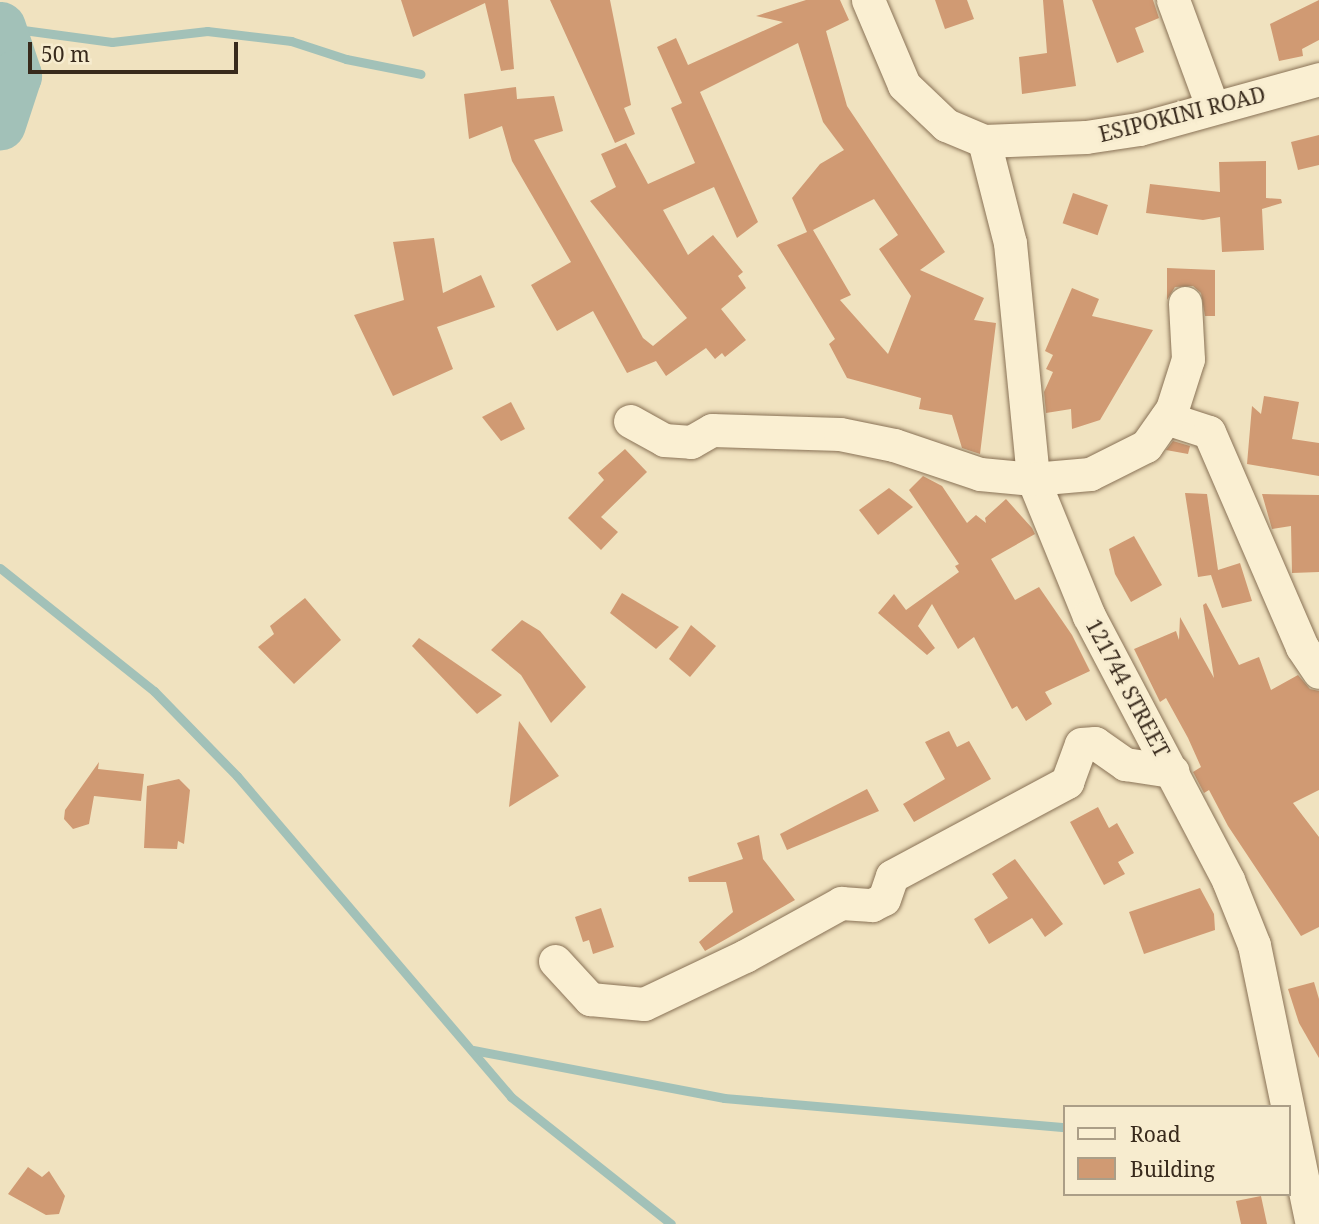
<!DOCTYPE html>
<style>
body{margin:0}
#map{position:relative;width:1319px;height:1224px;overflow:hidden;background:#f0e2bf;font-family:"Noto Serif",serif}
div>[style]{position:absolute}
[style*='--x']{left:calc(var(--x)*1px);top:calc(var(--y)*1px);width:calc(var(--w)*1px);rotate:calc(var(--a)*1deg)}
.stream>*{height:9px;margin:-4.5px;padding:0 4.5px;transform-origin:4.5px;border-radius:4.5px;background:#a2c1b8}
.river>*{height:51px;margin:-25.5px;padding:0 25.5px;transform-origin:25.5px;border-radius:25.5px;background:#a2c1b8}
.building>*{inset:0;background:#d09a73;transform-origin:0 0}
.roads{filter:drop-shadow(0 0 2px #897256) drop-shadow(0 0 2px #897256)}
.street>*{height:33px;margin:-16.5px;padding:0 16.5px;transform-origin:16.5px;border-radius:16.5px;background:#faefd2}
span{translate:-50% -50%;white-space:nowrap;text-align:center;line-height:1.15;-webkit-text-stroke:6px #f7eccf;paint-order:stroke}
.street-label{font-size:21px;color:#382a1c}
.legend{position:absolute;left:1063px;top:1105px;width:228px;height:91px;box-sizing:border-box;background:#f7eccf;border:2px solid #ab9e87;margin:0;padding:9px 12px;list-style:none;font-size:21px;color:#382a1c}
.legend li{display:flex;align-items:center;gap:14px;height:35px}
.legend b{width:35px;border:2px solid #ab9e87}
.scale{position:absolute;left:28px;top:42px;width:210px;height:32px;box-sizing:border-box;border:4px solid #382a1c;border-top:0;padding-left:9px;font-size:21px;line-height:24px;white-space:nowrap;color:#382a1c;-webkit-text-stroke:5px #f7eccf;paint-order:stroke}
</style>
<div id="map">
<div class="stream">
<i style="--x:1;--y:27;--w:112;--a:7.7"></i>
<i style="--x:112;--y:42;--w:96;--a:-6.6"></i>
<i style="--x:207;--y:31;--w:85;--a:6.8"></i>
<i style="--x:291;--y:41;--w:58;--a:18.1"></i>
<i style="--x:346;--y:59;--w:76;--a:11.3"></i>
<i style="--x:0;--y:568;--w:197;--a:38.6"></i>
<i style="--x:154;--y:691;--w:119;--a:45.7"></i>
<i style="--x:237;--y:776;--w:422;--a:49.5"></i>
<i style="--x:511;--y:1097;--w:204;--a:38.4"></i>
<i style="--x:473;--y:1050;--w:256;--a:10.8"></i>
<i style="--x:724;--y:1098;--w:342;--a:4.9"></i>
</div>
<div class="river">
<i style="--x:0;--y:27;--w:51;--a:71.6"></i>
<i style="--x:16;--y:75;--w:52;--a:108.1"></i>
</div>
<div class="building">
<i style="clip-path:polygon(401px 0,508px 0,514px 69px,501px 71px,485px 3px,413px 37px)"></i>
<i style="clip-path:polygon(550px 0,610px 0,631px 105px,624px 108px,635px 134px,615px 143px)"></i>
<i style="clip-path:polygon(evenodd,806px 0,840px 0,849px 20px,826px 31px,847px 106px,945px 252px,920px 270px,984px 298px,974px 320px,996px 323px,980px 454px,962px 448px,952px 415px,919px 409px,921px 398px,847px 378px,829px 344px,835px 339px,777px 245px,807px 232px,792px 198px,820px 164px,844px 150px,823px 122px,798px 43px,700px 92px,758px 222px,737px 238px,714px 187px,663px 210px,688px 255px,713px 235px,743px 272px,738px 276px,746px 288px,721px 309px,746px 340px,725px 357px,722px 353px,715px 359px,706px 348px,666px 376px,656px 361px,627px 373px,593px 311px,557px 331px,531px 285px,571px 262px,512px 161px,502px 126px,469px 139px,464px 94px,516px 87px,517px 99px,554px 96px,563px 131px,534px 140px,643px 338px,653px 346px,687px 318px,590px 201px,616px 187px,601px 154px,626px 143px,648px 184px,695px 163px,671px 108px,682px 103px,657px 47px,676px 38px,688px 65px,783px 22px,756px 16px,806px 0,874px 199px,898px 235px,879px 249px,911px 296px,888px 354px,840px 300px,851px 295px,813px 230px,874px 199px)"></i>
<i style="clip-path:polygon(935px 0,967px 0,974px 19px,945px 29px)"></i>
<i style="clip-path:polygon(1043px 0,1063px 0,1076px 86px,1022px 94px,1019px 57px,1047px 53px)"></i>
<i style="clip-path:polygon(1092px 0,1153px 0,1159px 18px,1135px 28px,1144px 52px,1117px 63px)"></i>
<i style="clip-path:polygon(1319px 0,1319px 40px,1302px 49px,1303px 56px,1279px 61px,1270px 24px)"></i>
<i style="clip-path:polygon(1319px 135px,1319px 165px,1298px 170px,1291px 142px)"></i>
<i style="clip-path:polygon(1266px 161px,1266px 198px,1281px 199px,1282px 203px,1262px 209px,1264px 250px,1222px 252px,1220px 217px,1203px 220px,1146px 213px,1150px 184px,1220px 192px,1219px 162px)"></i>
<i style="left:1073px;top:193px;width:37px;height:32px;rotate:19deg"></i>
<i style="clip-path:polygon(434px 238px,443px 293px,481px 275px,495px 307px,437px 327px,453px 369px,393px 396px,354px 315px,404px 300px,393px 242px)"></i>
<i style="clip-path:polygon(1167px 268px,1215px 270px,1215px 316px,1205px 316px,1201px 293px,1193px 286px,1175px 287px,1167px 300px)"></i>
<i style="clip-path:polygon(1072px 288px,1099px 299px,1092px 316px,1153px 330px,1100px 420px,1072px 429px,1071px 409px,1046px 413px,1044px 392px,1053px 372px,1046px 369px,1053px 355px,1045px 351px)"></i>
<i style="clip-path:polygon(1264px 396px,1299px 402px,1292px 439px,1319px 443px,1319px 476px,1247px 464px,1252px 406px,1261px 414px)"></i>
<i style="clip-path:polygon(511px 402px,525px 429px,501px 441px,482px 417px)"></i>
<i style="clip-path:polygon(1173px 441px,1190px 446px,1188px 454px,1166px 450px)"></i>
<i style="clip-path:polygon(625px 449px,647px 472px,601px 517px,618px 532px,601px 550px,568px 518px,604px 480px,598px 473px)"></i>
<i style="clip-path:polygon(923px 476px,942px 486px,967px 523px,976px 515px,986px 523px,985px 518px,1006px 499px,1032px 528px,1035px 534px,991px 559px,1015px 600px,1039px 587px,1072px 635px,1090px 671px,1045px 692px,1052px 704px,1026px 721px,1017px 706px,1012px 709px,974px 637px,958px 649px,932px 604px,918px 626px,935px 648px,927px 655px,878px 613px,894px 594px,906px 610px,959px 572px,955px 566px,959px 564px,909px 490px)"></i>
<i style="clip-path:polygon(889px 488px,913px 507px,878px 535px,859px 510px)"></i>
<i style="clip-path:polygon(1185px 493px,1207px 494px,1218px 570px,1240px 563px,1252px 601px,1222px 608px,1211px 575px,1198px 577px)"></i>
<i style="clip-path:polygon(1262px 494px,1319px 495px,1319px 572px,1292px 573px,1291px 526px,1272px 529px)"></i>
<i style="clip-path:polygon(1134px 536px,1162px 585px,1131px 602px,1115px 574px,1109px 549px)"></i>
<i style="clip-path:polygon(622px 593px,679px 627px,656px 649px,610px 613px)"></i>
<i style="clip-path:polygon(305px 598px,341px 640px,294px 684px,258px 647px,274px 634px,270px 626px)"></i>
<i style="clip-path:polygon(1206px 603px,1239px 665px,1259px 657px,1271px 690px,1298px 675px,1310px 689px,1319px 691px,1319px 790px,1293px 803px,1319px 837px,1319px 927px,1301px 936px,1228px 826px,1209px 790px,1204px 793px,1193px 772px,1201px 767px,1188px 738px,1166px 698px,1160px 702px,1134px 649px,1176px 631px,1179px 640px,1180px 617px,1214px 678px,1203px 605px)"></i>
<i style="clip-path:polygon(522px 620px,540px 631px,586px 687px,551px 723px,521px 675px,491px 650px)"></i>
<i style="clip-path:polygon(691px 625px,716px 646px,690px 677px,669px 659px)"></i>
<i style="clip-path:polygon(419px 638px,502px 695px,477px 714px,412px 646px)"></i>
<i style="clip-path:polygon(519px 721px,559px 776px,509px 807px)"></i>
<i style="clip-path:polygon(949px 731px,957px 747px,969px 741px,991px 779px,914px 822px,903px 804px,945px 779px,925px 742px)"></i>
<i style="clip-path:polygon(99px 762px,98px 769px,144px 774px,141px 801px,94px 796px,89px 824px,73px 829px,64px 819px,65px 810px)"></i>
<i style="clip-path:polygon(179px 779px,190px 790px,184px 844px,178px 841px,177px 849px,144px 848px,147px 786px)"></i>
<i style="clip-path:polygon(867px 789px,879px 811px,787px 850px,780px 834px)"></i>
<i style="clip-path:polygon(1098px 807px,1109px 828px,1117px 823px,1134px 853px,1118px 862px,1125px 874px,1104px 885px,1070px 822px)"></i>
<i style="clip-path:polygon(759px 835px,763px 859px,795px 900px,705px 951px,699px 942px,733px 912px,726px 882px,689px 882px,688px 877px,743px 859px,737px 843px)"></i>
<i style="clip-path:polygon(1015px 859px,1063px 924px,1045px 937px,1032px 918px,989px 944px,974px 919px,1008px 898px,992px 874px)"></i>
<i style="clip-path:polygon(1200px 888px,1214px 914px,1215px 930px,1144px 954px,1129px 912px)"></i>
<i style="clip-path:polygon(601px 908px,614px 947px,593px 954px,589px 940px,583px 942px,575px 917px)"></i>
<i style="clip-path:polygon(1314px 982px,1319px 999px,1319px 1058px,1299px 1023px,1288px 989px)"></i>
<i style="clip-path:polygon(28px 1167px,42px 1177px,49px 1171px,65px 1196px,59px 1214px,46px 1215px,8px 1194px)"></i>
<i style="clip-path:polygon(1261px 1196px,1267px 1224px,1241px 1224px,1236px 1201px)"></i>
</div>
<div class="roads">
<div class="street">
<i style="--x:868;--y:0;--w:92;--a:67"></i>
<i style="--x:904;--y:85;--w:58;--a:43.6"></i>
<i style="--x:946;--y:125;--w:41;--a:22.8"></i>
<i style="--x:984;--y:141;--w:102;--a:-2.2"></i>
<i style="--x:1086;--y:137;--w:54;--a:-8.6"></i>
<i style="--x:1139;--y:129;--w:187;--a:-15.5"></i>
<i style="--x:1173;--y:0;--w:113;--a:69.8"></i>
<i style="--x:984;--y:141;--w:105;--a:75.7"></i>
<i style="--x:1010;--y:243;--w:237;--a:84.4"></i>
<i style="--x:1033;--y:479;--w:148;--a:67.8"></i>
<i style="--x:1089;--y:616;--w:298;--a:62.2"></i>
<i style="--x:1228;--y:880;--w:70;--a:68.2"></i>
<i style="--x:1254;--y:945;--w:285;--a:78.3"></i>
<i style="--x:1166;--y:418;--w:45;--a:18"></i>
<i style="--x:1209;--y:432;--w:234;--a:66.6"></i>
<i style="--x:1302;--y:647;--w:30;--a:56"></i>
<i style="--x:630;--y:421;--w:39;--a:29"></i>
<i style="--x:664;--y:440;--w:27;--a:4"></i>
<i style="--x:691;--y:442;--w:24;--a:-30"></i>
<i style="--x:712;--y:430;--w:128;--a:1.8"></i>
<i style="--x:840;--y:434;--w:55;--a:11.5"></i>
<i style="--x:894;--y:445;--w:91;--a:18.6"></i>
<i style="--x:980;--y:474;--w:53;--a:5.4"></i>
<i style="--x:1033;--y:479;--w:57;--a:-5"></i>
<i style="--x:1090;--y:474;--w:63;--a:-26.6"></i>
<i style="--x:1146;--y:446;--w:45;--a:-54.9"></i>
<i style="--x:1172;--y:409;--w:52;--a:-72.3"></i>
<i style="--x:1188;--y:359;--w:56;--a:-93.1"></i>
<i style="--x:555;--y:961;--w:52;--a:47.4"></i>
<i style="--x:590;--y:999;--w:54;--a:5.3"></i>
<i style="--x:644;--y:1004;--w:112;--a:-25.4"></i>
<i style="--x:745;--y:956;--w:110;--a:-28.9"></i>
<i style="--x:841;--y:903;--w:31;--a:4"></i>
<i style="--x:872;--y:905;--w:13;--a:-27"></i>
<i style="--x:884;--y:899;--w:24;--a:-71"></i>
<i style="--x:892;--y:876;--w:199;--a:-28.2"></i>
<i style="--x:1067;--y:782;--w:40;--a:-69.8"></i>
<i style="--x:1081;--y:744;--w:14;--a:-4"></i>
<i style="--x:1095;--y:743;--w:37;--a:35"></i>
<i style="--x:1125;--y:764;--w:48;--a:8.5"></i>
</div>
</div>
<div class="street-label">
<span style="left:1182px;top:114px;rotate:-14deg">ESIPOKINI ROAD</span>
<span style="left:1128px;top:688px;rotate:62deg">121744 STREET</span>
</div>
<ul class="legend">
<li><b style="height:9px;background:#faefd2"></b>Road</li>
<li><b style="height:19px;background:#d09a73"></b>Building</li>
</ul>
<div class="scale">50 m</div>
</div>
